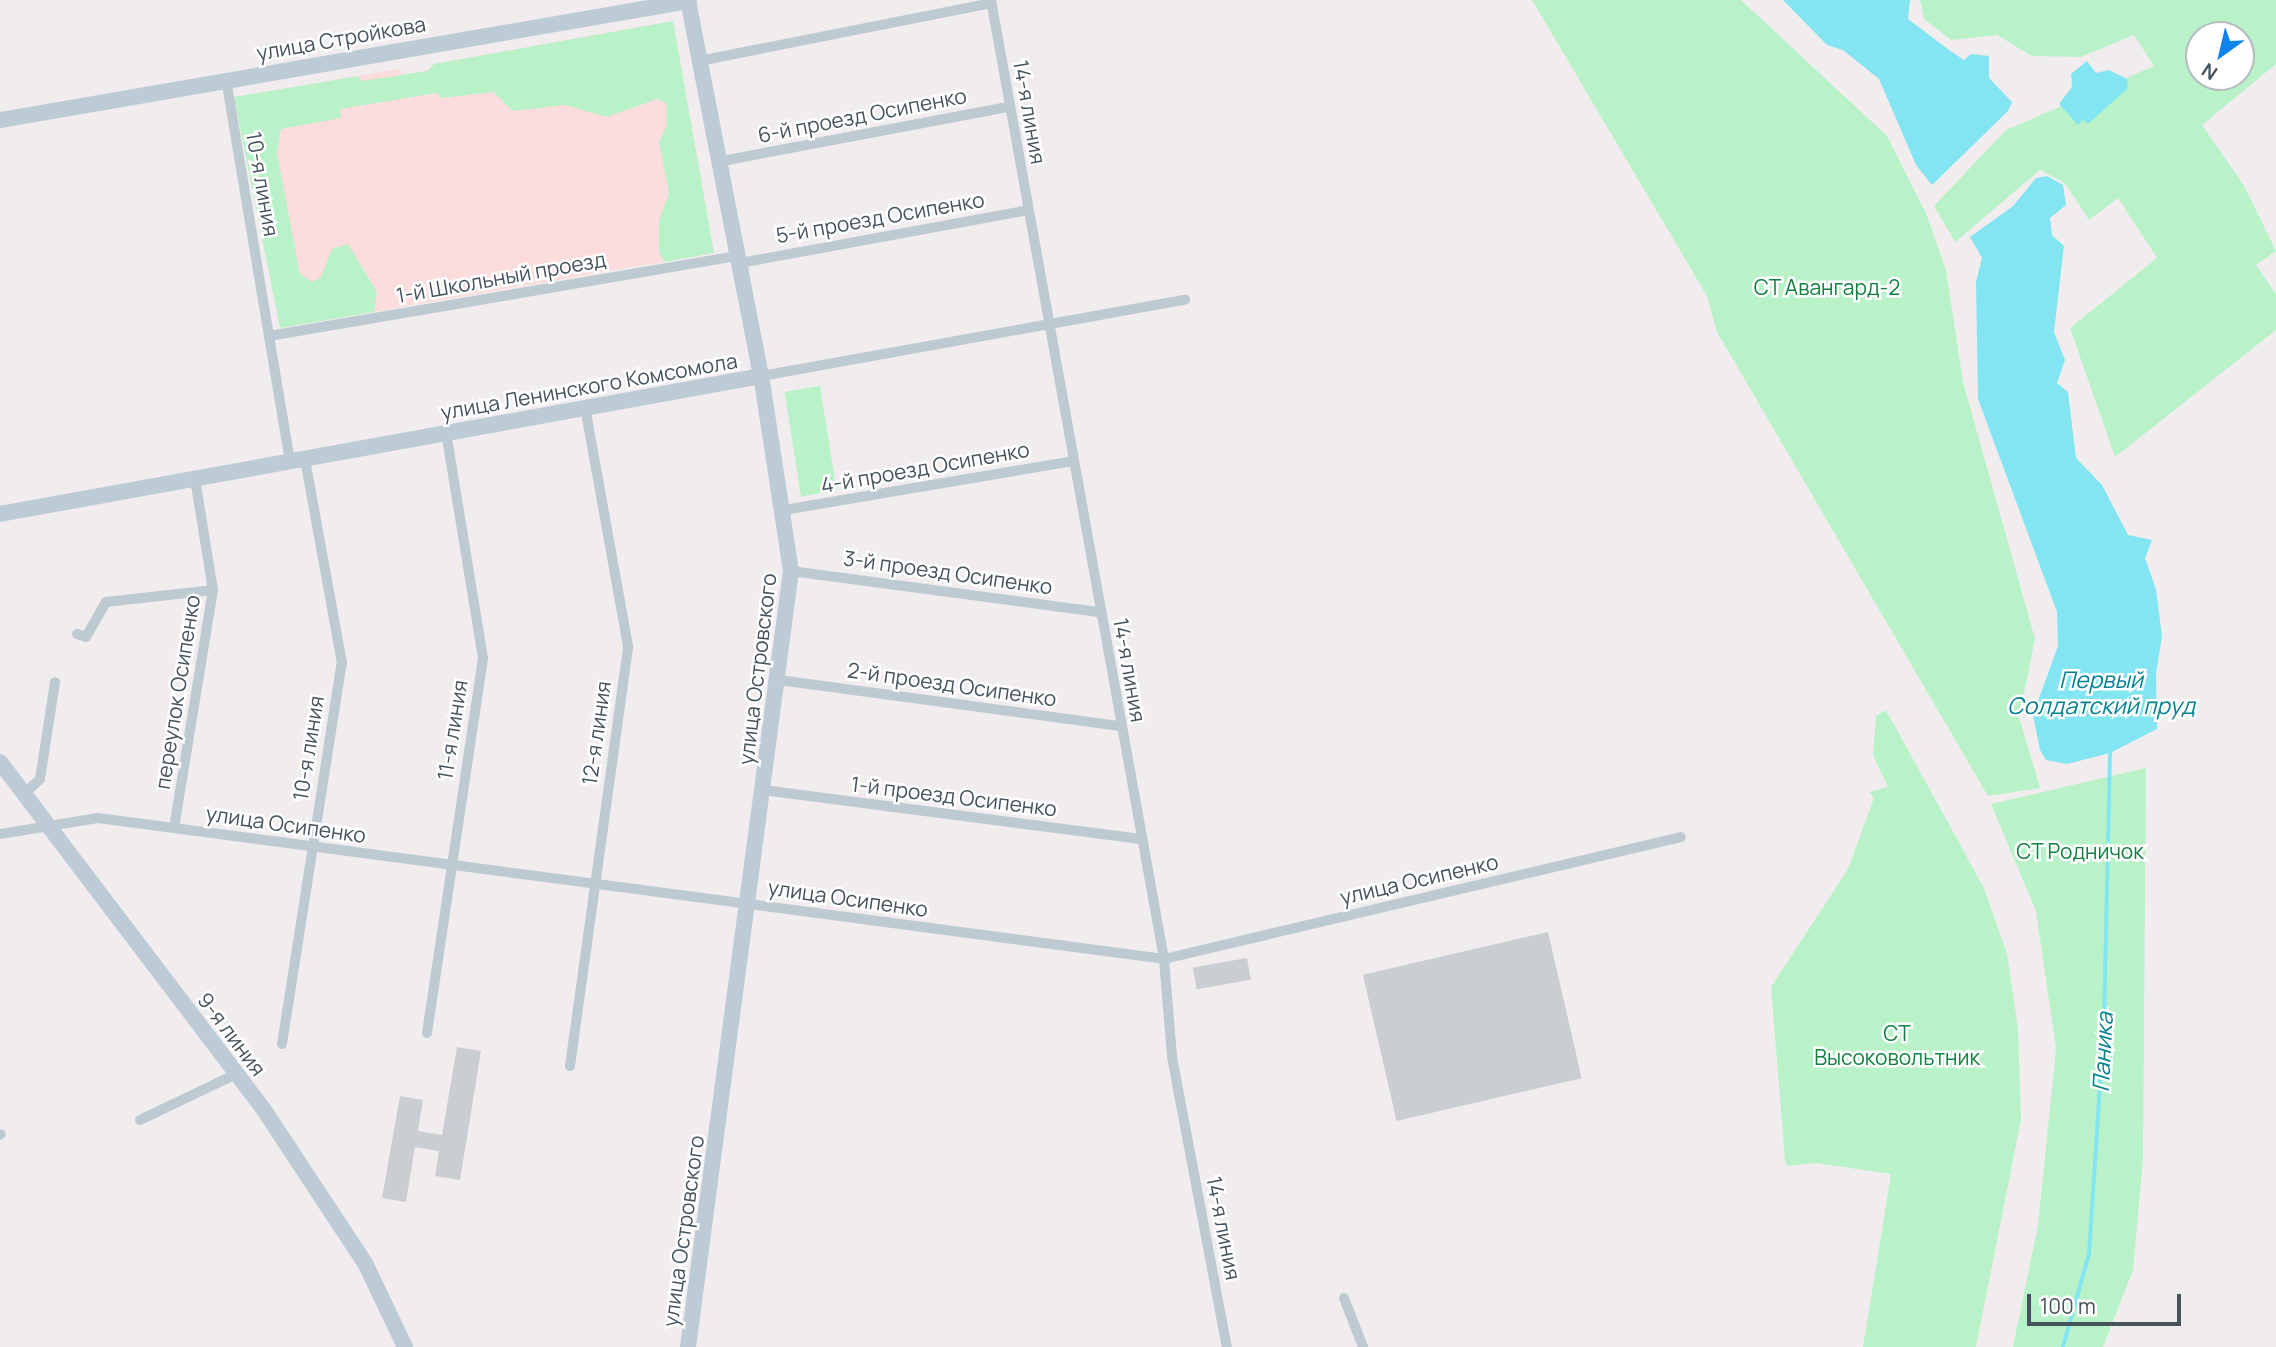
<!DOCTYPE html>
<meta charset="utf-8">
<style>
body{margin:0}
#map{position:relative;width:2276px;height:1347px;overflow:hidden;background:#f1edee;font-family:Manrope,sans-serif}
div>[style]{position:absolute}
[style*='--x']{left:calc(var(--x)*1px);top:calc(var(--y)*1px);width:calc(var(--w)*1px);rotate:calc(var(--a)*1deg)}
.medical>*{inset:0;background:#fcdcdc}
.green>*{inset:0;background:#b9f2c9;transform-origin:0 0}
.water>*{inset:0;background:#83e5f1}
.stream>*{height:3.5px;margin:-1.75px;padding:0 1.75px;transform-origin:1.75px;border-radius:1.75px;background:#83e5f1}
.building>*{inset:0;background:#caced3;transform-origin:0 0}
.street>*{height:10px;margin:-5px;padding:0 5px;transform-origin:5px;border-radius:5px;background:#bdcad1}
.secondary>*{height:16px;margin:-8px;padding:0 8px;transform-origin:8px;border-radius:8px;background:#bdcbd6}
span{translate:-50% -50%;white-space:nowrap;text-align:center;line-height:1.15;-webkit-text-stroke:5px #fff;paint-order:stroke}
.street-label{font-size:21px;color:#45535c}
.park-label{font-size:21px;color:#11823f}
.water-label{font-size:23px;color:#068191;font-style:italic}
.north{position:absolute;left:2185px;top:21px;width:70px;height:70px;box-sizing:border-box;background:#fff;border:2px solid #b5babe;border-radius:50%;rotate:214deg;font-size:19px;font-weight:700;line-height:28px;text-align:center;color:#45535c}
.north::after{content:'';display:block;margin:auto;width:24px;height:32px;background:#0d83eb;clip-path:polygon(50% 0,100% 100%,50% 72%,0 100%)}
.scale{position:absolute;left:2027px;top:1294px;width:154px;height:32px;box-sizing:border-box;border:4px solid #45535c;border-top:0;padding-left:9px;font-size:21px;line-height:24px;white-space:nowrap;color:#45535c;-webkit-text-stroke:5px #fff;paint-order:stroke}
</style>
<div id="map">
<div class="medical">
<i style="clip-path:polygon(673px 21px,714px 253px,280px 328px,234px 97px,398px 69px,404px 75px,428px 71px,434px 64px)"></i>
</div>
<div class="green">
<i style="clip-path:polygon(1532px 0,1741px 0,1887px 136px,1926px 213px,1946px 270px,1963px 382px,2035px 639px,2019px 717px,2040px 788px,1988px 796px,1717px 332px,1707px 296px)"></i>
<i style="clip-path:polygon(evenodd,1920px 0,2276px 0,2276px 64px,2202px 125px,2243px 184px,2276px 251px,2256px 265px,2276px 294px,2276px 330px,2115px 457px,2070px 328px,2157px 258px,2118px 198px,2089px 220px,2065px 183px,2040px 170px,1955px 242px,1934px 206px,2006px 130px,2154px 66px,2134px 35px,2081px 57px,2032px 56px,1997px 35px,1951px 40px,1924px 19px,1920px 0,2199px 35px,2241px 35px,2241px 77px,2199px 77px,2199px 35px)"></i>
<i style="clip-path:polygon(673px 21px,714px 253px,664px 262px,659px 253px,659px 220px,669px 194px,659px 142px,667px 125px,666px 103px,657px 99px,607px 117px,565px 105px,513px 111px,493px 92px,442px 98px,436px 93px,340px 109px,341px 118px,281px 129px,277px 153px,300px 274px,312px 282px,321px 277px,332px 249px,348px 244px,377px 292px,374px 312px,280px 328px,234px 97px,359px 76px,361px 81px,428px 71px,434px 64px)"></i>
<i style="left:820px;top:386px;width:106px;height:36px;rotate:81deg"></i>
<i style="clip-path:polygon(1886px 710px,1984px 888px,2007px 954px,2018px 1028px,2021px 1119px,1976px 1347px,1863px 1347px,1891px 1174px,1816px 1163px,1787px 1166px,1785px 1160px,1771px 987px,1848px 869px,1874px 798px,1869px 792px,1888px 787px,1873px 755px,1876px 716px)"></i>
<i style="clip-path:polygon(2146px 768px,2143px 1159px,2133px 1270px,2103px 1347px,2013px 1347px,2038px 1225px,2056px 1049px,2036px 911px,1991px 804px)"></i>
</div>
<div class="water">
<i style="clip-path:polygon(1783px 0,1910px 0,1908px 19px,1949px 50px,1964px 60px,1971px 54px,1989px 56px,1989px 78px,2012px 102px,2008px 111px,1932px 185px,1916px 165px,1879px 79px,1843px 50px,1827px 45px)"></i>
<i style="clip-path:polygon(2087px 61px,2096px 73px,2109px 70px,2127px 79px,2128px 88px,2088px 124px,2083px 120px,2078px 125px,2059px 104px,2072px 87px,2071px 74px)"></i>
<i style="clip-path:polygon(2047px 176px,2063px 185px,2066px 205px,2050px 218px,2052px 235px,2064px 246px,2054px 332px,2065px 360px,2057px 383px,2068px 392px,2076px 458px,2102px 485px,2128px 535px,2152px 540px,2145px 558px,2156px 589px,2162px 636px,2156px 674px,2157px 729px,2110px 753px,2067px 764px,2046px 760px,2040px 750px,2033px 715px,2058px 646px,2057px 612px,1978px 399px,1976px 282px,1982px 258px,1970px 237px,2013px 206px,2036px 178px)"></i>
</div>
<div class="stream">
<i style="--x:2063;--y:1347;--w:97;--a:-74.4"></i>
<i style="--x:2089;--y:1254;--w:235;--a:-86.3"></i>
<i style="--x:2104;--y:1019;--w:266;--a:-88.7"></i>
</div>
<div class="building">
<i style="left:1548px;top:932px;width:150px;height:190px;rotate:77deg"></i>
<i style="left:1247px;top:958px;width:22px;height:55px;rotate:80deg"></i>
<i style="clip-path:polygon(457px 1047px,481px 1051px,460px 1180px,435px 1176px,439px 1151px,415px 1147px,406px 1202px,382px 1198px,400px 1096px,423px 1100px,418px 1131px,442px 1135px)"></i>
</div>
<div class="street">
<i style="--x:991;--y:0;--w:974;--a:79.77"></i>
<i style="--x:1164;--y:959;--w:98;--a:85.3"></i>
<i style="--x:1172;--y:1057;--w:295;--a:79.3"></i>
<i style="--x:704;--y:60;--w:293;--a:-11.2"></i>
<i style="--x:226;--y:79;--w:387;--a:80.5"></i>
<i style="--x:722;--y:161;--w:292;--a:-10.7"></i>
<i style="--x:740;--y:263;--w:293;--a:-10.4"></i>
<i style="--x:269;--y:336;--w:477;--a:-9.7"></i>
<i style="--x:761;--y:376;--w:431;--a:-10.2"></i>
<i style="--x:784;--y:510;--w:293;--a:-9.6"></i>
<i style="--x:791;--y:571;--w:312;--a:7.6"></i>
<i style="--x:77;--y:634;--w:9;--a:18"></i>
<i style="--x:86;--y:637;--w:40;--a:-60.3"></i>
<i style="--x:106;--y:602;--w:108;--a:-6.4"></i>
<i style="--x:779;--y:680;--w:344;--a:7.7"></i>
<i style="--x:763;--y:790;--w:381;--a:7.4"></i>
<i style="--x:24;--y:794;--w:22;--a:-43"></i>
<i style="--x:40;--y:779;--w:98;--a:-81.2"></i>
<i style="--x:174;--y:828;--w:241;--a:-80.7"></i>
<i style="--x:213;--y:590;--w:112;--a:-99.2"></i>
<i style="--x:0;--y:834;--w:99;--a:-9.3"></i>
<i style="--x:98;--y:818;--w:1075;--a:7.53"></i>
<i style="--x:1164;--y:959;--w:531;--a:-13.28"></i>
<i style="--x:427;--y:1033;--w:379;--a:-81.5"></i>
<i style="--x:483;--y:658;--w:228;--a:-99.3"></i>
<i style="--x:282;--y:1044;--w:386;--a:-81.1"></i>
<i style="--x:342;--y:663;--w:207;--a:-100.3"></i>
<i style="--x:570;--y:1066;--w:424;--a:-82.1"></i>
<i style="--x:628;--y:646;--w:243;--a:-100.2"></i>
<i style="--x:140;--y:1120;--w:106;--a:-25.6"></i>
<i style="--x:0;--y:1135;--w:1;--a:-45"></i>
<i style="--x:1344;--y:1298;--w:53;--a:68.8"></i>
</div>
<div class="secondary">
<i style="--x:0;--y:120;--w:699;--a:-9.8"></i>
<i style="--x:0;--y:514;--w:773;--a:-10.28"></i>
<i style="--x:0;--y:762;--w:440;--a:52.8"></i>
<i style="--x:266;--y:1113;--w:180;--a:56.6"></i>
<i style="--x:365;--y:1263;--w:93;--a:64.5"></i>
<i style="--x:688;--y:1347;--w:783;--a:-82.44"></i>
<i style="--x:791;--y:571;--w:197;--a:-98.7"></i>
<i style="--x:761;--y:376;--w:383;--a:-101"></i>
</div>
<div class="street-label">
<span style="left:341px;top:38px;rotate:-10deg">улица Стройкова</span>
<span style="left:1030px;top:112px;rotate:80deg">14-я линия</span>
<span style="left:862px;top:115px;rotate:-11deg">6-й проезд Осипенко</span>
<span style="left:263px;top:184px;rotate:80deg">10-я линия</span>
<span style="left:880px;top:217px;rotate:-10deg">5-й проезд Осипенко</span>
<span style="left:501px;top:277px;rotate:-10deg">1-й Школьный проезд</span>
<span style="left:589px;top:386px;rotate:-10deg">улица Ленинского Комсомола</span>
<span style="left:925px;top:467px;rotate:-10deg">4-й проезд Осипенко</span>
<span style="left:948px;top:572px;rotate:8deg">3-й проезд Осипенко</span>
<span style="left:757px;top:669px;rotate:-83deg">улица Островского</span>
<span style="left:1130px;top:670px;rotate:80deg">14-я линия</span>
<span style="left:952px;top:684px;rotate:8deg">2-й проезд Осипенко</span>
<span style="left:177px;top:692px;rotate:-81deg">переулок Осипенко</span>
<span style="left:452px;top:730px;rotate:-81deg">11-я линия</span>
<span style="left:596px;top:733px;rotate:-82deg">12-я линия</span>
<span style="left:308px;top:748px;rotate:-81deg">10-я линия</span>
<span style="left:954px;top:796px;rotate:7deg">1-й проезд Осипенко</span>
<span style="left:286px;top:824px;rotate:8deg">улица Осипенко</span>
<span style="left:1419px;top:879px;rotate:-13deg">улица Осипенко</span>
<span style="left:848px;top:898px;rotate:8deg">улица Осипенко</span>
<span style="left:232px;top:1034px;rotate:53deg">9-я линия</span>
<span style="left:1224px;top:1228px;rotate:79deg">14-я линия</span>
<span style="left:683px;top:1231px;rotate:-82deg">улица Островского</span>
</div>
<div class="park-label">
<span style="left:1827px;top:287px">СТ Авангард-2</span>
<span style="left:2080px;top:851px">СТ Родничок</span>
<span style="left:1897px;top:1045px">СТ<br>Высоковольтник</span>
</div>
<div class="water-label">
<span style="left:2101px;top:692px">Первый<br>Солдатский пруд</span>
<span style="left:2102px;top:1052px;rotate:-87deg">Паника</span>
</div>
<div class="north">N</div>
<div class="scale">100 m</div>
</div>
